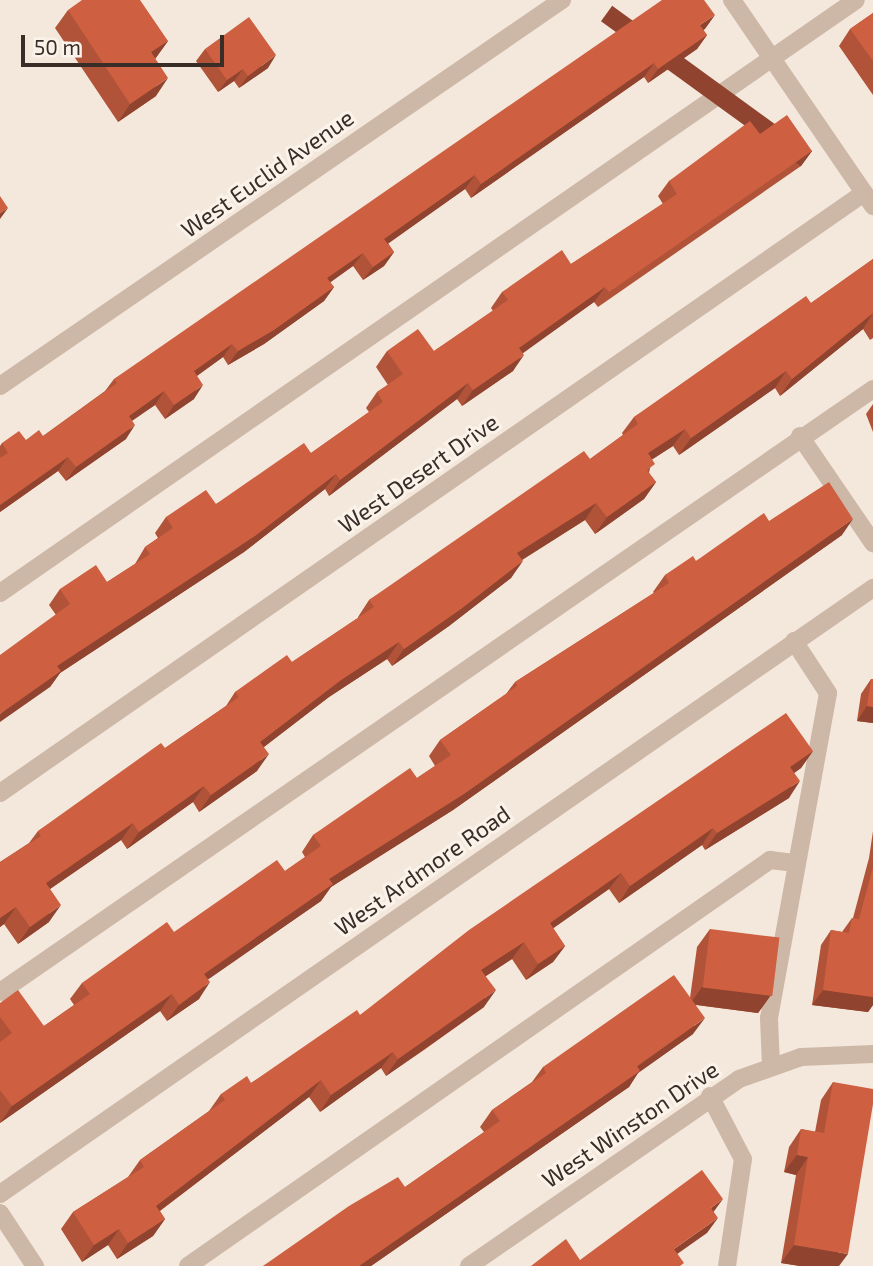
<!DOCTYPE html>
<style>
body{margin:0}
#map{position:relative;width:873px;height:1266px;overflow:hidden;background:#f4e8dd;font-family:"Exo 2",sans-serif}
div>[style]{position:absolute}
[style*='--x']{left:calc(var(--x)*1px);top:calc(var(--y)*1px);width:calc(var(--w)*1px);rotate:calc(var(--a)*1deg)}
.minor>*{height:18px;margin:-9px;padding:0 9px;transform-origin:9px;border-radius:9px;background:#cdb8a7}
.wall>*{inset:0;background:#b15338}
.shaded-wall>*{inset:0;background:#90432e;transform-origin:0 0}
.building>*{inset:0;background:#ce6041;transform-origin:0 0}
span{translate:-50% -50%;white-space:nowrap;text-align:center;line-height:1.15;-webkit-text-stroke:6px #fbf3e9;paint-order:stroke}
.street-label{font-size:23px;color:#392d28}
.scale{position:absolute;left:21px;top:35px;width:203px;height:32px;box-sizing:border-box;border:4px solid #392d28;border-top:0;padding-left:9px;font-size:21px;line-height:24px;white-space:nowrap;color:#392d28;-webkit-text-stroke:5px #fbf3e9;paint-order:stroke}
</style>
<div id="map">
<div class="minor">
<i style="--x:732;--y:0;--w:250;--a:55.6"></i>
<i style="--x:0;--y:386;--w:682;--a:-34.48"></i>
<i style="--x:800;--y:436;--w:130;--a:55.7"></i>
<i style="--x:0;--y:593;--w:1041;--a:-34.71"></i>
<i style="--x:0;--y:793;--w:1052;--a:-34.78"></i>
<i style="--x:0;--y:992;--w:1061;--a:-34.63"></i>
<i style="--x:771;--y:1066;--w:48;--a:-92.4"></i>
<i style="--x:769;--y:1018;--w:330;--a:-79.7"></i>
<i style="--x:828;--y:693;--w:62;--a:-123.2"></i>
<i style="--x:710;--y:1096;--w:71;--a:62.4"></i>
<i style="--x:743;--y:1159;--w:108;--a:98.5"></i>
<i style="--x:0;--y:1194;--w:1063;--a:-34.77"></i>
<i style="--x:0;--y:1213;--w:64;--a:56.6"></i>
<i style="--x:188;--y:1266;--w:710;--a:-34.9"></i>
<i style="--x:770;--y:860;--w:26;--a:7"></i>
<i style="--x:469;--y:1266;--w:328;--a:-34.7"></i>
<i style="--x:739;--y:1079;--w:66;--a:-19.5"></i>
<i style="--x:801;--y:1057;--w:72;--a:-2.4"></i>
</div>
<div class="wall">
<i style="clip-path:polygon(68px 10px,168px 41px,155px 59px,156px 96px,118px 122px,55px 28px)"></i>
<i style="clip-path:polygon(873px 13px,873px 95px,839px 46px,850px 29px)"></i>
<i style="clip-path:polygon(705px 29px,703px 30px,707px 35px,697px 49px,648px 83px,644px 77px,471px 198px,465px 189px,388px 243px,394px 252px,384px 266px,363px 280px,353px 266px,330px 282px,334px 287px,324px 301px,264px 344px,228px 365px,223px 357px,197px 376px,194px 399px,165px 419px,155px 405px,132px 420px,126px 439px,66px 481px,58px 471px,0 512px,0 446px,2px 443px,26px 440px,43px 436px,105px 391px,114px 379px)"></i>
<i style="clip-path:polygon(205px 49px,268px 68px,239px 88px,234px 81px,218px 92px,196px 61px)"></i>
<i style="clip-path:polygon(760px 134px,812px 151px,801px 166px,598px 307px,594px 302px,522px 353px,513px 371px,462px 406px,457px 399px,329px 496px,325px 489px,244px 552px,60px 673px,50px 687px,56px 615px,49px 605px,60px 589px,107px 582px,135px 564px,145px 547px,158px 538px,155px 533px,166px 517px,216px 504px,311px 453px,369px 412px,366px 408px,377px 392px,388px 385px,376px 367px,387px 351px,434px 351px,493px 311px,491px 308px,502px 292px,571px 264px,663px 204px,658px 196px,669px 181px)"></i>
<i style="clip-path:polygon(873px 259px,873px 338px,870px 340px,863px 329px,780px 396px,775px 388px,679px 455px,673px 446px,652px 459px,649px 473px,656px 482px,644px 499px,595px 534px,585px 520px,522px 560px,511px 578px,449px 626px,392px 666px,387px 659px,329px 697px,264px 747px,257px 771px,199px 812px,193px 802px,127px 849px,121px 840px,50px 889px,49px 922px,18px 944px,4px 924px,0 927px,0 862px,29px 843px,38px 831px,165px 748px,226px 706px,235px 692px,292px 662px,358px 618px,358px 617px,369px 600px,590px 459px,623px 435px,622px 433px,634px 417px,811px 303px)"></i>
<i style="clip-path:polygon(873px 404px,873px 432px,866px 414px)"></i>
<i style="clip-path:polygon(769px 521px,842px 535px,453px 810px,331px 887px,321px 901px,208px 979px,199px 999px,167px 1021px,160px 1011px,0 1123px,0 1003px,44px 1026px,74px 1005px,70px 999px,82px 983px,285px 871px,305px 857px,302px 852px,313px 835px,417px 778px,435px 766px,429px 756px,440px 740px,506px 694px,515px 682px,654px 593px,653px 592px,665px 575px,696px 561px)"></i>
<i style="clip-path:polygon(871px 679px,873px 723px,857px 721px,861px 694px)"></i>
<i style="clip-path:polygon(813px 751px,801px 768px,794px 773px,789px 798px,705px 850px,702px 845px,619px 903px,609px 889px,553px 928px,565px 946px,553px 962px,526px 980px,512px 959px,486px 976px,484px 1007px,424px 1050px,386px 1076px,381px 1068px,320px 1112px,309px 1097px,160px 1211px,165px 1219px,153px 1236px,117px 1259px,108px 1245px,82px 1262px,61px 1229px,73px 1212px,128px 1177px,140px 1160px,209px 1111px,221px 1094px,251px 1083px,360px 1015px)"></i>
<i style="clip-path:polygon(873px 831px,873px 1005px,868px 1012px,812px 1005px,821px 945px,831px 930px,842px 932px,852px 918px,853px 918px,869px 858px)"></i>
<i style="clip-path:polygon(710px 929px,771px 995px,758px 1013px,696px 1005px,693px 1034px,638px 1073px,629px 1087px,371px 1266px,263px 1266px,405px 1187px,484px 1132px,480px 1127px,492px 1110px,532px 1082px,543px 1067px,690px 998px,697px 947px)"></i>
<i style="clip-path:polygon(833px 1082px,839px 1266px,800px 1266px,781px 1263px,796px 1175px,784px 1172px,789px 1147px,801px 1129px,815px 1132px,821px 1100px)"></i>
</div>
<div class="shaded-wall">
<i style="clip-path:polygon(715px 15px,705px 29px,690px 39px,700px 25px)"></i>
<i style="clip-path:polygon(707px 35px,697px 49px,648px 83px,658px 69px)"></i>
<i style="clip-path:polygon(168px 41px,155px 59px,151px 52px)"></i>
<i style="clip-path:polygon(276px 55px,268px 68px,239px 88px,248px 76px)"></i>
<i style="clip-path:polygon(654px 63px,644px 77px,471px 198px,481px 184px)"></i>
<i style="clip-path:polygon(243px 69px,234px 81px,218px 92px,227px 80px)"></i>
<i style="clip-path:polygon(168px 78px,156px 96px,118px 122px,130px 104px)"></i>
<i style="left:812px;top:151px;width:19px;height:247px;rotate:126deg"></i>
<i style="clip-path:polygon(475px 175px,465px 189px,375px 253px,384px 239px)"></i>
<i style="clip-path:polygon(8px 208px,0 219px,0 213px)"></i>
<i style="clip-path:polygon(394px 252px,384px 266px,363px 280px,373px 267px)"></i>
<i style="clip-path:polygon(363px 253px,353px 266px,317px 292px,327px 278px)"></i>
<i style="clip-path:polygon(334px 287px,324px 301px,264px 344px,228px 365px,238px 351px)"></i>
<i style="clip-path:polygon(605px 287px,594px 302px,508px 364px,519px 348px)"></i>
<i style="clip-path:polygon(873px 313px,863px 329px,780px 396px,792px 379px)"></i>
<i style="clip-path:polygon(232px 344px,223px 357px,184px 385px,194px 371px)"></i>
<i style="clip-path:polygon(524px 355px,513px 371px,462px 406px,473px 390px)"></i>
<i style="clip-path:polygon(786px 371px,775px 388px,679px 455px,691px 438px)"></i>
<i style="clip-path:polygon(468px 383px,457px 399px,329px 496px,340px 480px)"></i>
<i style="clip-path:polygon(203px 385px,194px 399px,165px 419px,174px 405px)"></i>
<i style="clip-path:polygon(164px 391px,155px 405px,119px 430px,129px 416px)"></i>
<i style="clip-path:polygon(135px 425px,126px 439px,66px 481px,76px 467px)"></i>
<i style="clip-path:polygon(685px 429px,673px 446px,636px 470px,648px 453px)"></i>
<i style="clip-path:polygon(68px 457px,58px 471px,0 512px,0 505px)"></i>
<i style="clip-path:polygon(336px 474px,325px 489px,244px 552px,60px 673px,50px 687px,0 722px,0 714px,57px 666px)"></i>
<i style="clip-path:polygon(656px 482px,644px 499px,595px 534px,607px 517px)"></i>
<i style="clip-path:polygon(596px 503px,585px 520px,506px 570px,517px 553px)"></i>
<i style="clip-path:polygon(853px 519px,842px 535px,453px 810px,331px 887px,321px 901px,193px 990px,204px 974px,329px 879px)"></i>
<i style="clip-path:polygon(523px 561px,511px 578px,449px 626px,392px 666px,404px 649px)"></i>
<i style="clip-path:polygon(399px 642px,387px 659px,329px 697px,248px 759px,260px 742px,341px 680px)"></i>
<i style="clip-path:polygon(867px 706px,873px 707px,873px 723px,857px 721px)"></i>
<i style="clip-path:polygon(813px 751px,801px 768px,779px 784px,790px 767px)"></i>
<i style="clip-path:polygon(269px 754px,257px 771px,199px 812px,211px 795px)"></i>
<i style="clip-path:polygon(800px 781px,789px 798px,705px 850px,717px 833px)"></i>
<i style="clip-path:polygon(204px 786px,193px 802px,127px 849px,139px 832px)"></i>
<i style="clip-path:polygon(133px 823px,121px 840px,34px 900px,46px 883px)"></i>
<i style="clip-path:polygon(713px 828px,702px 845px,619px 903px,630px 886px)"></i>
<i style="clip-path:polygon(621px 873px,609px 889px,538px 939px,550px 923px)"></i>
<i style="clip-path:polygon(61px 905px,49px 922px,18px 944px,30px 927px)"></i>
<i style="clip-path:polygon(16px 907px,4px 924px,0 927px,0 918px)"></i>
<i style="clip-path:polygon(524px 942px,512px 959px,469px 987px,481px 970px)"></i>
<i style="clip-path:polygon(565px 946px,553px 962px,526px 980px,538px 964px)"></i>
<i style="clip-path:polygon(210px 982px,199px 999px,167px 1021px,179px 1005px)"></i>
<i style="clip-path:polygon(702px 987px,771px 995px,758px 1013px,690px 1004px)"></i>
<i style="clip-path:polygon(496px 990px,484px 1007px,386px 1076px,398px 1059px)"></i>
<i style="clip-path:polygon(823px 990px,873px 997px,873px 1005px,868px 1012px,812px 1005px)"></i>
<i style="clip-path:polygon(172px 994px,160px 1011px,0 1123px,12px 1106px)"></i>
<i style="clip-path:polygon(705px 1018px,693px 1034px,638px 1073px,629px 1087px,371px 1266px,359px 1266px)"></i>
<i style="clip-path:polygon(393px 1052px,381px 1068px,320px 1112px,331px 1095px)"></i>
<i style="clip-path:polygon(321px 1080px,309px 1097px,145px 1222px,156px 1206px)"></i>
<i style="clip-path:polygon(797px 1155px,808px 1157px,796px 1175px,784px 1172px)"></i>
<i style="clip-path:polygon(723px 1199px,712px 1214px,711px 1208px)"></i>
<i style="clip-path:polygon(718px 1218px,707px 1233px,663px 1264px,674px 1249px)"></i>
<i style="clip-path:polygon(165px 1219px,153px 1236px,117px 1259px,128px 1243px)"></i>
<i style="clip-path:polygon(119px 1229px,108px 1245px,82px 1262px,94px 1245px)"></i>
<i style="clip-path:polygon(794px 1245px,848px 1254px,839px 1266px,800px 1266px,781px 1263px)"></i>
</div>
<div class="building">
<i style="clip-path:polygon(82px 0,140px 0,168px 41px,151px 52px,168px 78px,130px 104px,68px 10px)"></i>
<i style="clip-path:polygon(662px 0,704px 0,715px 15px,700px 25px,707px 35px,658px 69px,654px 63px,481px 184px,475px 175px,384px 239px,394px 252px,373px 267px,363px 253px,327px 278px,334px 287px,274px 330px,238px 351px,232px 344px,194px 371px,203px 385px,174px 405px,164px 391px,129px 416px,135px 425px,76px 467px,68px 457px,0 505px,0 458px,8px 453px,2px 443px,19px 431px,26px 440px,39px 430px,43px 436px,117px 383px,114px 379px)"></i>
<i style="clip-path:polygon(873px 13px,873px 61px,850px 29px)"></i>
<i style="clip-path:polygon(249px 17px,276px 55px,248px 76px,243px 69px,227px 80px,205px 49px)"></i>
<i style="clip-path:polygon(787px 115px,812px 151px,609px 292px,605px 287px,519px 348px,524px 355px,473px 390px,468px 383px,340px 480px,336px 474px,255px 536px,57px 666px,61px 671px,0 714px,0 655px,70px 604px,60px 589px,96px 565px,107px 582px,150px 554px,145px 547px,173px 528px,166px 517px,206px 490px,216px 504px,304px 443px,311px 453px,383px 402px,377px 392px,403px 374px,387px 351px,418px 329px,434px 351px,508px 300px,502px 292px,562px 250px,571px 264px,677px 194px,669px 181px,750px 121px,760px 134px)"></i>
<i style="clip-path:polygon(0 196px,8px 208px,0 213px)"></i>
<i style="clip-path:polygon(873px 259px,873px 313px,792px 379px,786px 371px,691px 438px,685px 429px,648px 453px,655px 464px,647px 470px,656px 482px,607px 517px,596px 503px,517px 553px,523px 561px,461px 609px,404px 649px,399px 642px,341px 680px,260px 742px,269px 754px,211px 795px,204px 786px,139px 832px,133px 823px,46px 883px,61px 905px,30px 927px,16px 907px,0 918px,0 862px,41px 836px,38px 831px,161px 743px,165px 748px,239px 697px,235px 692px,287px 655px,292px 662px,374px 607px,369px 600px,584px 451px,590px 459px,638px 424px,634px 417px,806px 296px,811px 303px)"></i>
<i style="clip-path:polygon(829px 482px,853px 519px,464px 794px,329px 879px,333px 884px,204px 974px,210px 982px,179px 1005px,172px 994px,12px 1106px,0 1090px,0 1042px,12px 1033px,0 1017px,0 1003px,18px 990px,44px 1026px,90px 994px,82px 983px,167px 922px,174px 932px,277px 860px,285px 871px,321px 846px,313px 835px,410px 768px,417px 778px,451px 755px,440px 740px,517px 686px,515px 682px,669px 583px,665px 575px,693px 556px,696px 561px,764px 513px,769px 521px)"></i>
<i style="clip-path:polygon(871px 679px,873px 679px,873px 707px,867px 706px)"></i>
<i style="clip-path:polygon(786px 713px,813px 751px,790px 767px,800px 781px,717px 833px,713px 828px,630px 886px,621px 873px,550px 923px,565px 946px,538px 964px,524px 942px,481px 970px,496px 990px,435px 1033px,398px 1059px,393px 1052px,331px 1095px,321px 1080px,156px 1206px,165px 1219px,128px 1243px,119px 1229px,94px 1245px,73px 1212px,144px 1167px,140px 1160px,225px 1100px,221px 1094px,247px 1076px,251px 1083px,357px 1010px,360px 1015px,469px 930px)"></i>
<i style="clip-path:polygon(873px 867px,873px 997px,823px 990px,831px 930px,849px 933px,852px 918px,859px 919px)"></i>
<i style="left:710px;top:929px;width:70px;height:59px;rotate:7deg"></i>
<i style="clip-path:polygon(674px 975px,705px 1018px,637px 1066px,640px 1071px,359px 1266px,263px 1266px,349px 1206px,398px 1177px,405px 1187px,500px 1121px,492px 1110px,546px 1073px,543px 1067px)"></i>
<i style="clip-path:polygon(833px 1082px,873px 1089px,873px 1104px,848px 1254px,794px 1245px,808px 1157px,797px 1155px,801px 1129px,824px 1133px)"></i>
<i style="clip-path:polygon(702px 1170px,723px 1199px,711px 1208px,718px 1218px,674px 1249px,684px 1263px,680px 1266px,531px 1266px,566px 1239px,580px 1260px)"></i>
</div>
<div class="street-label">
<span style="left:267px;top:173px;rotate:-35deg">West Euclid Avenue</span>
<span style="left:418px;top:473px;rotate:-35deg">West Desert Drive</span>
<span style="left:422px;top:870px;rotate:-35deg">West Ardmore Road</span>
<span style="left:630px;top:1124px;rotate:-34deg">West Winston Drive</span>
</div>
<div class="scale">50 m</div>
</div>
